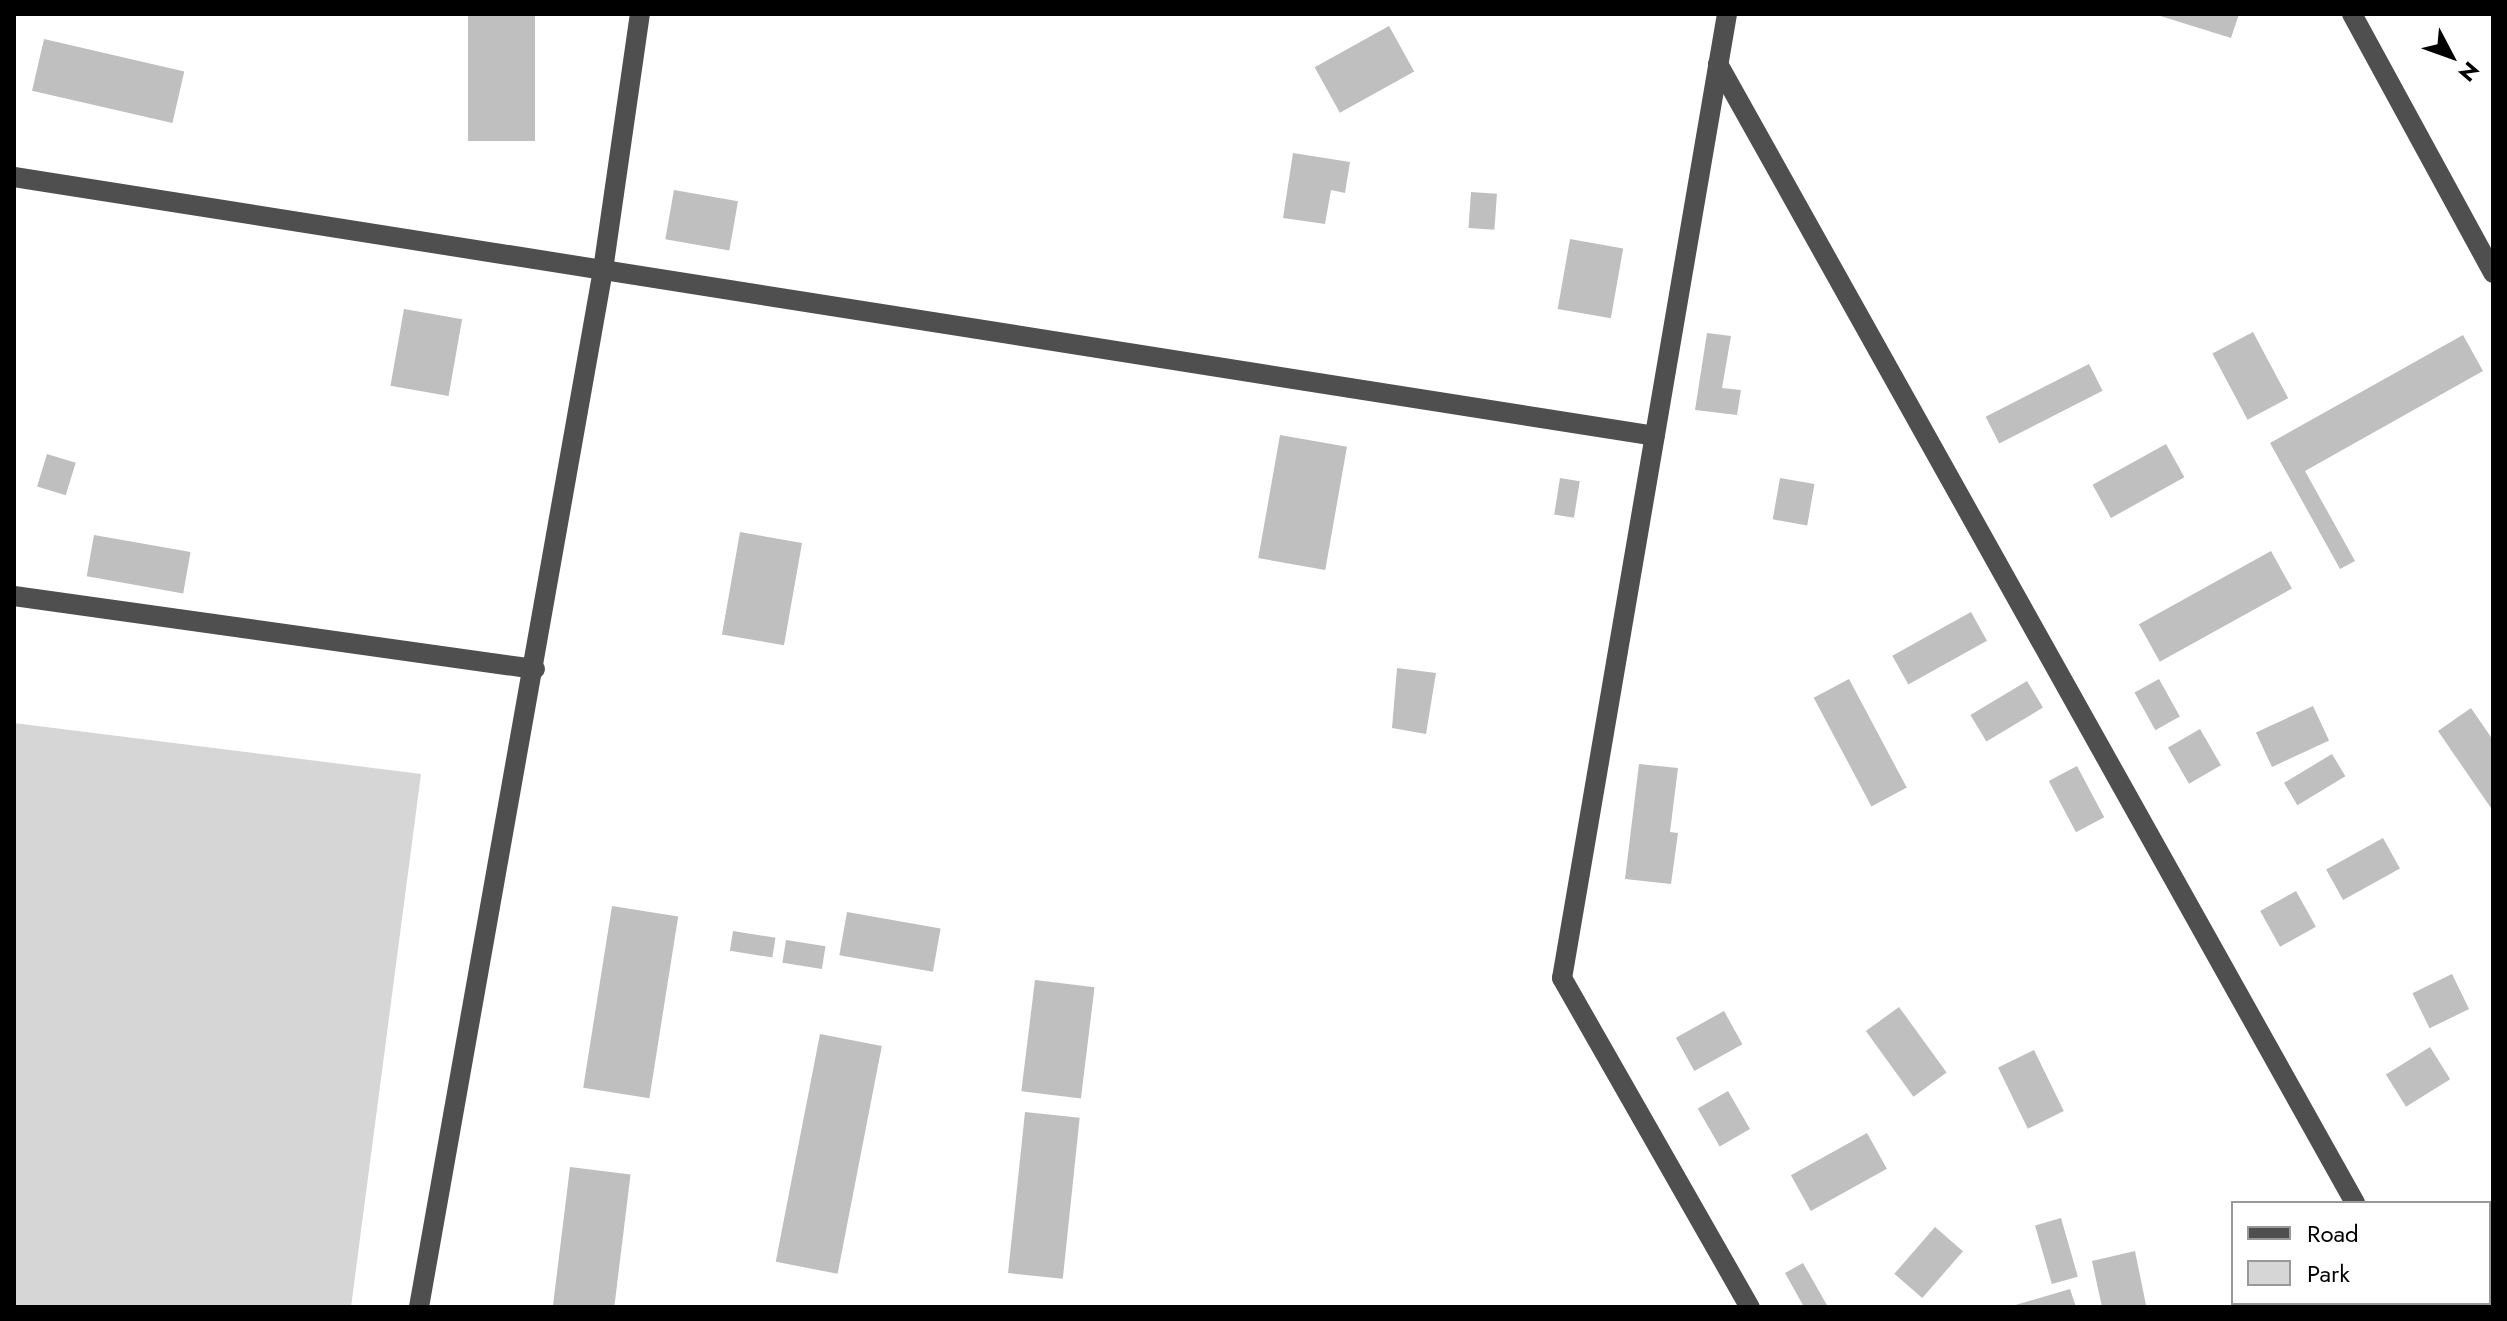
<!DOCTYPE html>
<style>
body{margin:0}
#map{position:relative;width:2507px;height:1321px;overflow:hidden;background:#fff;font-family:Jost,sans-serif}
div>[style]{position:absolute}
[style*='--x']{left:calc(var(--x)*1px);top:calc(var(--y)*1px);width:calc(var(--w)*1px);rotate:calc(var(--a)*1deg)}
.green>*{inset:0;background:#d6d6d6}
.building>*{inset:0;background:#bfbfbf;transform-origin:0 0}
.minor>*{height:20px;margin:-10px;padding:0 10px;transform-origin:10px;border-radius:10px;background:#4f4f4f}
span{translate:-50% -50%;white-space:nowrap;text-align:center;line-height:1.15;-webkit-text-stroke:6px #fff;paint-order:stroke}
.frame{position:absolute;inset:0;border:16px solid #000;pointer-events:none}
.legend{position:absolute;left:2231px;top:1201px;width:260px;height:104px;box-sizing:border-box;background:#fff;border:2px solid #999;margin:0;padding:10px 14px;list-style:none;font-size:24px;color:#000}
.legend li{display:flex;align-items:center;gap:16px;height:40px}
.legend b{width:40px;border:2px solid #999}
.north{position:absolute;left:2411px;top:16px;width:80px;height:80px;-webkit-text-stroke:6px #fff;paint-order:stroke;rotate:131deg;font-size:22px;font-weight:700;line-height:32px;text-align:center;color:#000}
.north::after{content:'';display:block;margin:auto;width:28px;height:36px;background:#000;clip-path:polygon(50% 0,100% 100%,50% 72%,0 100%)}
</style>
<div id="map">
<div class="green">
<i style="clip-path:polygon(14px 723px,421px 774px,351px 1307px,14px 1307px)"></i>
</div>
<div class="building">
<i style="left:468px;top:14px;width:67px;height:127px"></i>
<i style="clip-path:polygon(2154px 14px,2239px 14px,2231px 38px)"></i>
<i style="left:1389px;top:26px;width:52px;height:85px;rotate:61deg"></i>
<i style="left:44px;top:39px;width:144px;height:53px;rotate:13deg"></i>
<i style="clip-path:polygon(1293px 153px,1350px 162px,1345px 193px,1331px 190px,1325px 224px,1283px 218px)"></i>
<i style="left:674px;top:190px;width:65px;height:50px;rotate:10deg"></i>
<i style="left:1471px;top:192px;width:26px;height:36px;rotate:4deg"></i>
<i style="left:1570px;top:239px;width:54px;height:71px;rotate:10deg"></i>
<i style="left:404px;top:309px;width:59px;height:78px;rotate:10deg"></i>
<i style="left:2253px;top:332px;width:75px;height:46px;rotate:62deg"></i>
<i style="clip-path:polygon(1707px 333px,1731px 336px,1722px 388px,1741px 390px,1737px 415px,1695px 410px)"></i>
<i style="clip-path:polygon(2463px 335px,2483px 371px,2305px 471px,2355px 561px,2340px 569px,2270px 443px)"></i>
<i style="left:2089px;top:364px;width:30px;height:116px;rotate:63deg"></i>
<i style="left:1280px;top:435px;width:68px;height:125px;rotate:10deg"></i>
<i style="left:2166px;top:444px;width:38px;height:84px;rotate:61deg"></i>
<i style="left:47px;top:454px;width:30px;height:34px;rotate:17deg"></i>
<i style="left:1560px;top:478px;width:20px;height:37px;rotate:9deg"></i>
<i style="left:1780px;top:478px;width:35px;height:42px;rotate:10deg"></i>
<i style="left:740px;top:532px;width:63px;height:104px;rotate:10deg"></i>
<i style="left:94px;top:535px;width:98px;height:42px;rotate:10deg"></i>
<i style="left:2271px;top:551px;width:43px;height:151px;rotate:61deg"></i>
<i style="left:1971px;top:612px;width:33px;height:90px;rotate:61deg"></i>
<i style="clip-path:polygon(1397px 668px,1436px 673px,1426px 734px,1392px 728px)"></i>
<i style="left:1849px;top:679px;width:123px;height:40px;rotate:62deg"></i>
<i style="left:2159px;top:679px;width:43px;height:28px;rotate:61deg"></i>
<i style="left:2027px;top:681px;width:31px;height:66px;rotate:59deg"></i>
<i style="left:2313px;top:706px;width:38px;height:63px;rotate:65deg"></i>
<i style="clip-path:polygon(2471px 708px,2493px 740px,2493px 811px,2438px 731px)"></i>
<i style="left:2200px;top:729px;width:42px;height:37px;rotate:60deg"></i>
<i style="left:2332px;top:754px;width:26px;height:56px;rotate:59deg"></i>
<i style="clip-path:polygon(1639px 764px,1678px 768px,1670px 832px,1678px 833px,1671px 884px,1625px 879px)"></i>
<i style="left:2077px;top:766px;width:58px;height:32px;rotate:62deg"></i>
<i style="left:2383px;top:838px;width:35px;height:65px;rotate:61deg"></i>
<i style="left:2296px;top:891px;width:41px;height:41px;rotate:61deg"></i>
<i style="left:612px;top:906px;width:67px;height:184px;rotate:9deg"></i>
<i style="left:847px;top:912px;width:95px;height:44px;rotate:10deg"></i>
<i style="left:733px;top:931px;width:43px;height:20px;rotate:9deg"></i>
<i style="left:786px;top:940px;width:40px;height:23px;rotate:9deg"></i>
<i style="left:2452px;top:974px;width:39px;height:44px;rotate:64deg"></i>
<i style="left:1035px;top:980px;width:60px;height:112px;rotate:7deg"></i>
<i style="left:1899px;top:1007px;width:81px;height:41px;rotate:54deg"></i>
<i style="left:1724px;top:1011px;width:38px;height:55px;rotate:61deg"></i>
<i style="left:820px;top:1034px;width:63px;height:232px;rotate:11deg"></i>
<i style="left:2430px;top:1047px;width:38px;height:52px;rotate:58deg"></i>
<i style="left:2034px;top:1050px;width:68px;height:40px;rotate:64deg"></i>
<i style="left:1728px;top:1091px;width:44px;height:35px;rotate:60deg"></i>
<i style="left:1025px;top:1112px;width:55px;height:162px;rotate:6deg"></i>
<i style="left:1867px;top:1133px;width:41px;height:87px;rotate:61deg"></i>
<i style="left:570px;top:1167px;width:61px;height:141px;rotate:7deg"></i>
<i style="left:2061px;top:1218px;width:61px;height:27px;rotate:74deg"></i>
<i style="left:1935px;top:1227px;width:37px;height:62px;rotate:41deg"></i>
<i style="clip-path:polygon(2135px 1251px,2146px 1305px,2102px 1307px,2092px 1261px)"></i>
<i style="clip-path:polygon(1803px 1263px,1828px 1307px,1804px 1307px,1785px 1273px)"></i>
<i style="clip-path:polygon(2070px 1289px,2076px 1307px,2012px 1307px,2012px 1306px)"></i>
</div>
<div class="minor">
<i style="--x:1727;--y:14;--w:978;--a:99.71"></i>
<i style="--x:1562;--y:978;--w:379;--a:60.3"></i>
<i style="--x:2352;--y:14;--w:295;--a:61.4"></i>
<i style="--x:1718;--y:64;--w:1305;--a:60.78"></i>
<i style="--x:14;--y:177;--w:1661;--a:8.97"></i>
<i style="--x:14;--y:596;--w:526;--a:7.98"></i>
<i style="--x:2489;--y:1271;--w:4;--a:-14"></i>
<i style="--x:2408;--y:1303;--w:4;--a:76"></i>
<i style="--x:419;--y:1307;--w:1053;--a:-79.94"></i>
<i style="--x:603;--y:270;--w:259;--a:-81.8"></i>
<i style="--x:2357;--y:1307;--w:16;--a:-15"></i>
</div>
<div class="frame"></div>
<ul class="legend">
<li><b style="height:10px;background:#4f4f4f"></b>Road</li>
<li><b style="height:22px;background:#d6d6d6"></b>Park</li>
</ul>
<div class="north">N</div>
</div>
